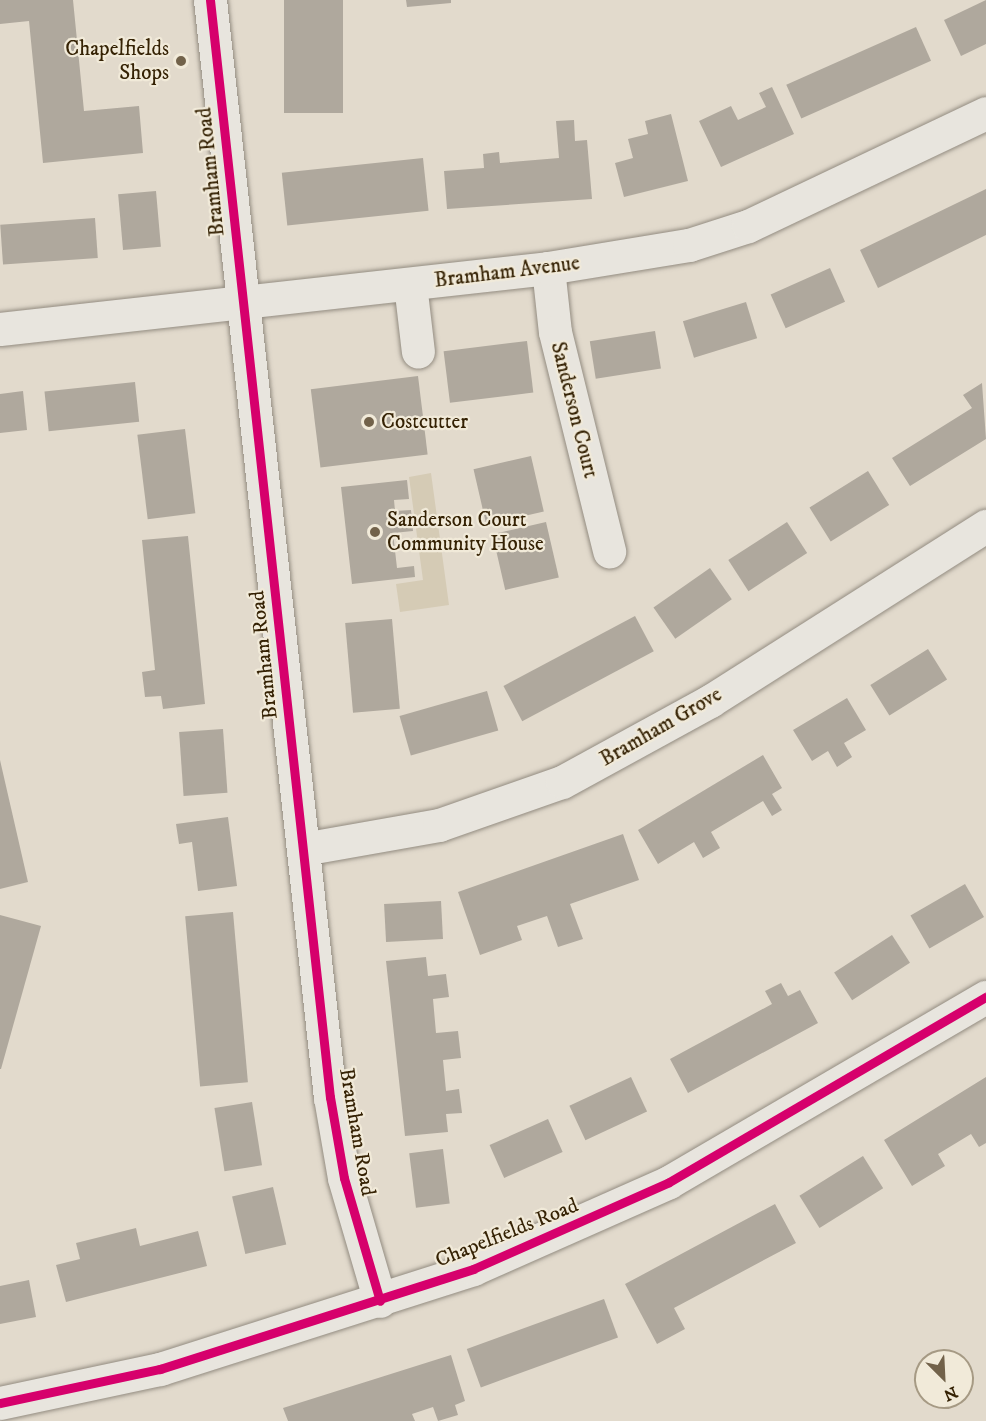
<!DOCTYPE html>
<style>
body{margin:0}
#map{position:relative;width:986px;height:1421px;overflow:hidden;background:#e2dacc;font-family:"IM FELL DW Pica",serif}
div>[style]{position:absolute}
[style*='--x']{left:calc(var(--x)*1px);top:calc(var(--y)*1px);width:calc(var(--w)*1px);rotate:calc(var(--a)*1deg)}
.green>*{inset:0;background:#d5cbb5}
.building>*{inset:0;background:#afa89d;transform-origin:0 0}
.roads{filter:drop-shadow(0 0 2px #938c81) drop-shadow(0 0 2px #938c81)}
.minor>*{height:33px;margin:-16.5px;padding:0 16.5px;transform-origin:16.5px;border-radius:16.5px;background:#e8e5de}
.cycleway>*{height:9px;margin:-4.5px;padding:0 4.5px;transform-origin:4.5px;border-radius:4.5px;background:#d6006c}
.dots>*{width:16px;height:16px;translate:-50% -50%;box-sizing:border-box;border:3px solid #f1ead9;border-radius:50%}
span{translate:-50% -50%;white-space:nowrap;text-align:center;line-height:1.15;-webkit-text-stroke:4.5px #f1ead9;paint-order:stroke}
.poi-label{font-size:21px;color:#352204}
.right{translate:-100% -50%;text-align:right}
.left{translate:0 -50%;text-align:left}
.street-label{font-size:21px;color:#352204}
.north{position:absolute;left:914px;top:1349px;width:60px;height:60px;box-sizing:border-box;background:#f1ead9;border:2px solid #a69a84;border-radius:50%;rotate:156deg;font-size:16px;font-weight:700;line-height:24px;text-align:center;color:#352204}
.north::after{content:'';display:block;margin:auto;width:21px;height:27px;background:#72624a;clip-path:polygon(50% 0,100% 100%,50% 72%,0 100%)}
</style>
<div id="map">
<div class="green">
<i style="clip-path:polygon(431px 473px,449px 605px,400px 612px,396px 584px,423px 580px,409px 477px)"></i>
</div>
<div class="building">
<i style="clip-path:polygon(0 0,73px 0,84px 111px,139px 106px,143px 153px,43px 163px,29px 21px,0 24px)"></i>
<i style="left:284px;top:0;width:59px;height:113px"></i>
<i style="clip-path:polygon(406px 0,451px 0,451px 3px,407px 7px)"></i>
<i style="clip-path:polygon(986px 0,986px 44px,961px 56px,944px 20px)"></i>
<i style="left:916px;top:27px;width:37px;height:142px;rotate:66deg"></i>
<i style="clip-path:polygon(772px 87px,794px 134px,721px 167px,699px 121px,731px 106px,738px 120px,766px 107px,759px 93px)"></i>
<i style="clip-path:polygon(671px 114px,688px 181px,624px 197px,615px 163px,633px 158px,628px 139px,648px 134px,645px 121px)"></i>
<i style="clip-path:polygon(574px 120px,575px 141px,587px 140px,592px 199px,447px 209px,444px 171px,484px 168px,483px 154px,499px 152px,500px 163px,559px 158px,556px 121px)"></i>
<i style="left:423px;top:158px;width:53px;height:142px;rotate:84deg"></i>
<i style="clip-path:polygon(986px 189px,986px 235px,878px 288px,860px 250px)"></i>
<i style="left:156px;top:191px;width:56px;height:38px;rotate:85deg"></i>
<i style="left:95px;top:218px;width:40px;height:95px;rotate:86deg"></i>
<i style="left:830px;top:268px;width:37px;height:65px;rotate:66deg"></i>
<i style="left:746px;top:302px;width:38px;height:66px;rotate:73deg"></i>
<i style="left:655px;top:331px;width:38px;height:66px;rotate:81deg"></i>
<i style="left:527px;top:341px;width:52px;height:84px;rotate:83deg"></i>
<i style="left:418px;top:376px;width:79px;height:108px;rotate:83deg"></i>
<i style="left:135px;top:382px;width:40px;height:91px;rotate:84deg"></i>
<i style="clip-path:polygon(982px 383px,986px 439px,910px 486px,892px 458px,972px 408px,963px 395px)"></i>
<i style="clip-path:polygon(23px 391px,27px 430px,0 433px,0 394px)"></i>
<i style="left:185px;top:429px;width:85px;height:48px;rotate:83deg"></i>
<i style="left:531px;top:456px;width:57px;height:59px;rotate:77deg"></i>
<i style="left:868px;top:471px;width:40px;height:69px;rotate:58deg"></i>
<i style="clip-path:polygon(407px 480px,409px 499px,394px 500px,395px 511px,411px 510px,413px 531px,393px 533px,397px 568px,414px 566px,415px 577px,352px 584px,341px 487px)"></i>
<i style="left:546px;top:522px;width:57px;height:55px;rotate:77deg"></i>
<i style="left:787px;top:522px;width:37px;height:70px;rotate:57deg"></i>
<i style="clip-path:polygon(188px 536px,205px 704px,163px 709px,161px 696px,145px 697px,142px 672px,155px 670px,142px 540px)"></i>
<i style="left:710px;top:568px;width:38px;height:69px;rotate:55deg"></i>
<i style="left:635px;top:616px;width:40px;height:149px;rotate:62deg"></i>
<i style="left:392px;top:619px;width:90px;height:47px;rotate:85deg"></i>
<i style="left:928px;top:649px;width:36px;height:68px;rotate:58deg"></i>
<i style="left:487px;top:691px;width:41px;height:91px;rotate:74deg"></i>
<i style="clip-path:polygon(847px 698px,866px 730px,844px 743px,852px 757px,837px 767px,828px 751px,812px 761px,793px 730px)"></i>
<i style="left:223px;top:729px;width:64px;height:44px;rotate:86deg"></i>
<i style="clip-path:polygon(763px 755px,782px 788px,772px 794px,782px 810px,772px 816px,763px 801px,711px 832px,720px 848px,703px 858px,694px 842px,658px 864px,638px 830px)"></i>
<i style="clip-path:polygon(0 760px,28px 882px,0 889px)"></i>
<i style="clip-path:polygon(228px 817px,237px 886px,198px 891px,192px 842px,179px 844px,176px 824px)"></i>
<i style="clip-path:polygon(623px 834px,639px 880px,570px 904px,583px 939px,558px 947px,547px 916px,517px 926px,522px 940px,480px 955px,458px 892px)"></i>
<i style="left:965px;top:884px;width:38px;height:63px;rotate:60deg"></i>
<i style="left:441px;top:901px;width:38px;height:57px;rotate:87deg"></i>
<i style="left:233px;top:912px;width:171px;height:48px;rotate:85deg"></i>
<i style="clip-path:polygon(0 915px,41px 926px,1px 1069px,0 1069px)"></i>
<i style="left:892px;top:935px;width:33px;height:69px;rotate:57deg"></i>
<i style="clip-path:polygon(426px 957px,428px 976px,446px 974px,449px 997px,433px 999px,436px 1033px,458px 1031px,461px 1058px,443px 1060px,446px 1091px,459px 1089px,462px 1113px,446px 1114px,448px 1132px,405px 1136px,386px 961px)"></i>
<i style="clip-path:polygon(781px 983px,788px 996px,800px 990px,818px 1023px,688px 1093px,670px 1059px,772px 1004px,765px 991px)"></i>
<i style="left:631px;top:1077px;width:38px;height:68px;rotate:65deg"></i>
<i style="clip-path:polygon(986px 1077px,986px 1143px,979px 1147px,971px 1134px,938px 1154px,945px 1166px,912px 1186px,884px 1140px)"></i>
<i style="left:252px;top:1102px;width:64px;height:38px;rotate:81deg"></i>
<i style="left:548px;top:1119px;width:36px;height:64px;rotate:66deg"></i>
<i style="left:443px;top:1149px;width:55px;height:34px;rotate:83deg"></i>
<i style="left:863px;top:1156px;width:38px;height:75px;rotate:58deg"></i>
<i style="left:273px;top:1187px;width:59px;height:42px;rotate:77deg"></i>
<i style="clip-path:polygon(775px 1204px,796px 1243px,674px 1308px,685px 1329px,657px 1344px,625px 1284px)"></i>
<i style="clip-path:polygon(136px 1228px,140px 1246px,198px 1231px,207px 1266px,66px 1302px,56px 1265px,80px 1259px,76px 1243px)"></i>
<i style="clip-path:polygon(29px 1280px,36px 1317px,0 1324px,0 1286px)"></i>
<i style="left:604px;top:1299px;width:41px;height:146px;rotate:70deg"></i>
<i style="clip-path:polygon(451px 1355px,465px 1401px,455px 1405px,458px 1415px,438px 1421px,433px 1407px,412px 1414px,415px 1421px,288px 1421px,283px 1408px)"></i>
</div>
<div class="roads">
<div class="minor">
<i style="--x:210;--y:0;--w:1104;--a:83.76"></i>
<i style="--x:330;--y:1097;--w:82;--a:80.2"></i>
<i style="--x:344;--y:1178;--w:128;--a:73.7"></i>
<i style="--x:548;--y:268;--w:64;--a:83.8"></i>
<i style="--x:555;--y:332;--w:226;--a:76.1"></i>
<i style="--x:410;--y:284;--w:68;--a:83.3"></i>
<i style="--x:0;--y:329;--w:551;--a:-6.35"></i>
<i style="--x:548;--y:268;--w:143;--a:-9.3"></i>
<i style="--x:689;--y:245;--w:62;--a:-17.9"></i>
<i style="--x:748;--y:226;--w:263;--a:-25.4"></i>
<i style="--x:303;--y:849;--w:138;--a:-10"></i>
<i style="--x:439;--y:825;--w:130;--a:-19.3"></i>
<i style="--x:562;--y:782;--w:169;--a:-28.7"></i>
<i style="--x:710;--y:701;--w:327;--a:-32.4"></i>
<i style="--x:0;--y:1403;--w:164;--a:-12"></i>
<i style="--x:160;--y:1369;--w:329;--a:-17.7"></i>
<i style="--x:473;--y:1269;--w:214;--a:-23.9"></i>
<i style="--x:669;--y:1182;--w:367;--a:-30.3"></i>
</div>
</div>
<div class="cycleway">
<i style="--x:210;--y:0;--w:1104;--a:83.76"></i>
<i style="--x:330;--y:1097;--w:82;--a:80.2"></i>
<i style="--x:344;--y:1178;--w:128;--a:73.7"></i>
<i style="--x:0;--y:1403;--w:164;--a:-12"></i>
<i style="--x:160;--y:1369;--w:329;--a:-17.7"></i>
<i style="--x:473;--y:1269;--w:214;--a:-23.9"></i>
<i style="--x:669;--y:1182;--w:367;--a:-30.3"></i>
</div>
<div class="dots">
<i style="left:181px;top:61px;background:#72624a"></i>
<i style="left:369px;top:422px;background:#72624a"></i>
<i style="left:375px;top:532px;background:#72624a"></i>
</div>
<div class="poi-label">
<span class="right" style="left:169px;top:61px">Chapelfields<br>Shops</span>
<span class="left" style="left:381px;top:422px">Costcutter</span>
<span class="left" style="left:387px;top:532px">Sanderson Court<br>Community House</span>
</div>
<div class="street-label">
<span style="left:211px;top:172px;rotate:-96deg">Bramham Road</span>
<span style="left:507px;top:272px;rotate:-7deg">Bramham Avenue</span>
<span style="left:574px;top:410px;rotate:76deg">Sanderson Court</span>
<span style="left:264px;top:655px;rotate:-96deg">Bramham Road</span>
<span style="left:661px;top:727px;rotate:-30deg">Bramham Grove</span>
<span style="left:357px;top:1132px;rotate:80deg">Bramham Road</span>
<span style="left:507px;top:1233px;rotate:-22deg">Chapelfields Road</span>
</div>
<div class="north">N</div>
</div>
